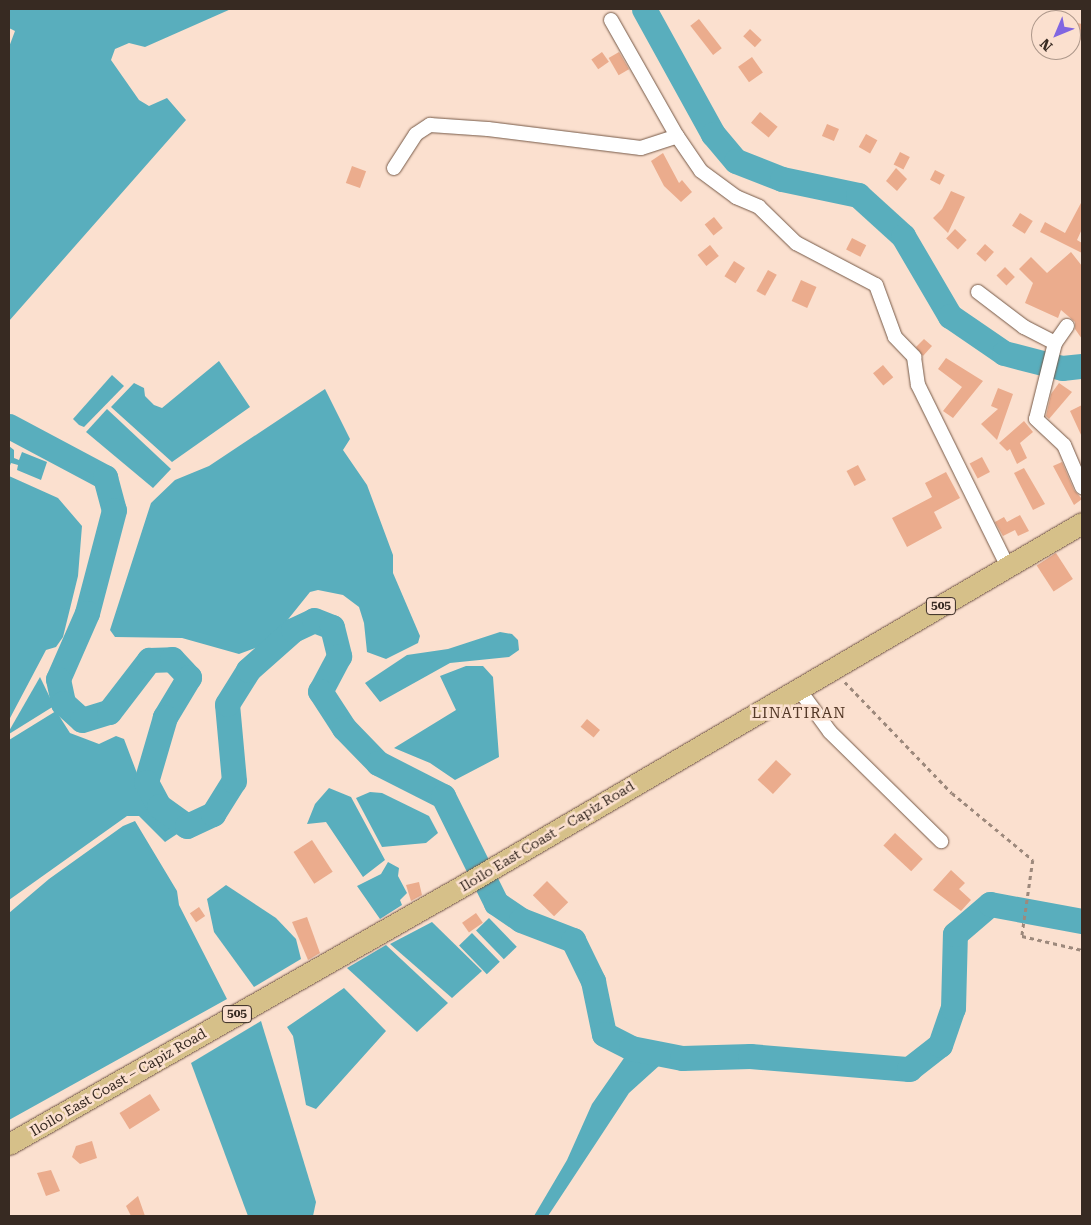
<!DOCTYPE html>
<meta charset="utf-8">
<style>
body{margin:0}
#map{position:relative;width:1091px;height:1225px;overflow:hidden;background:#fbe0cf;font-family:"Roboto Serif",serif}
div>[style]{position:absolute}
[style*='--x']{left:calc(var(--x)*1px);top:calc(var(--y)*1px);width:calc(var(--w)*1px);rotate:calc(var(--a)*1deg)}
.water>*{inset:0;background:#59aebd;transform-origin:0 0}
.river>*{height:25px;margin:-12.5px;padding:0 12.5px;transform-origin:12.5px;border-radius:12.5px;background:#59aebd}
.building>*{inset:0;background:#ebac8d;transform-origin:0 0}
.path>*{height:2.5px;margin-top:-1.25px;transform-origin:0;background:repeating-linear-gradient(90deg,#9d897c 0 4px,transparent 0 8px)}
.roads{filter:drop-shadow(0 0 1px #765947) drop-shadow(0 0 1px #765947)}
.street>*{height:14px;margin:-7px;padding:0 7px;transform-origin:7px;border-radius:7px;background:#fff}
.primary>*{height:21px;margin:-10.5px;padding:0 10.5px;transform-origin:10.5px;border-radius:10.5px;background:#d6c089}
span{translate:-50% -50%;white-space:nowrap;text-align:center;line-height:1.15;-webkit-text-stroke:5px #fbe0cf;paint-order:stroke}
.shield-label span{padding:1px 4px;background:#fbe0cf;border:1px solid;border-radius:4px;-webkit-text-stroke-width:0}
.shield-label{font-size:12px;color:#372a22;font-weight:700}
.street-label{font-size:14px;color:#372a22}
.neighbourhood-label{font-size:15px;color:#543928;letter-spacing:1px}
.frame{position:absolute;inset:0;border:10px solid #372a22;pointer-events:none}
.north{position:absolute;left:1031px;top:10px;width:50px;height:50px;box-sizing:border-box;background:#fbe0cf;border:1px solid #ad978a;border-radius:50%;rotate:225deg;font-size:14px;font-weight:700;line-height:20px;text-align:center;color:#372a22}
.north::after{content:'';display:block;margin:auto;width:18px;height:22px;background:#8166e1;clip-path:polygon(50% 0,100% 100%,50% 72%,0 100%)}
</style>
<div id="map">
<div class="water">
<i style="clip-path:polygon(9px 9px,231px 9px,145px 47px,129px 43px,115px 49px,111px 60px,139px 100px,149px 106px,167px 98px,186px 120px,9px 321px,9px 47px,15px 31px,9px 28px)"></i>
<i style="clip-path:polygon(219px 361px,250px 407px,172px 462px,111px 407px,134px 383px,144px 388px,145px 396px,154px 405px,162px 408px)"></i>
<i style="clip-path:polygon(112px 375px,124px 386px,84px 427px,79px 425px,73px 419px)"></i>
<i style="clip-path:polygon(325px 389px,350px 439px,343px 450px,367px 485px,393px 555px,393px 573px,420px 636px,418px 643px,386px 659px,367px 652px,364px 623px,359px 607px,343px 595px,318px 590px,310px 592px,269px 643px,239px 654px,182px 638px,115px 637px,110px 630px,151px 503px,175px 480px,209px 466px)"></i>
<i style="clip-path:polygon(107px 409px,171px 469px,153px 488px,86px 432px)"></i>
<i style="clip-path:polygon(9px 446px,14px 450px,14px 458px,19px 460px,22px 452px,47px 462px,41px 480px,17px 470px,18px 465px,11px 463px,9px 468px)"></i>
<i style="clip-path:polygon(9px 476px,58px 498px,82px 526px,78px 576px,63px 637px,56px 647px,46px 650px,9px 720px)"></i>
<i style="clip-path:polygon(500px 632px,512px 634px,518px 640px,519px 650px,509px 657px,450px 663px,380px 702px,365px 683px,407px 655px,448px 649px)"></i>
<i style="clip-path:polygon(466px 666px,483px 666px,493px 677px,499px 757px,455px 780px,430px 763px,394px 748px,456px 710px,440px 676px)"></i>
<i style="clip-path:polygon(40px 677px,54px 706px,9px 734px,9px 731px)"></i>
<i style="clip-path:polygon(56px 711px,70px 733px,99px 744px,116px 736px,124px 739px,149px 805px,180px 832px,165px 842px,139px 816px,127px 816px,9px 900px,9px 740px)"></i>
<i style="clip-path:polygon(329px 788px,351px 797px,385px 860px,363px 877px,326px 822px,307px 824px,315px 804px)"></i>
<i style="clip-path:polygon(370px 792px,382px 793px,429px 816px,438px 833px,426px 843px,382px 847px,356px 798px)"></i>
<i style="clip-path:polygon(135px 821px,177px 891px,179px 905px,227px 999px,9px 1120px,9px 913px,49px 879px,123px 826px)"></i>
<i style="clip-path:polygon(388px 862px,399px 868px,398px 876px,407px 893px,400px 900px,402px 905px,380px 919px,357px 886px,381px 874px)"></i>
<i style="clip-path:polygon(226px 885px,276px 918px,296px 939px,301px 959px,254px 987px,214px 932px,207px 899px)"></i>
<i style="left:489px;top:918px;width:40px;height:18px;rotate:46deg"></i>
<i style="clip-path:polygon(432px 922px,482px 971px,452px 998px,390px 944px)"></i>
<i style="left:472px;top:933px;width:40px;height:18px;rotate:46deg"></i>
<i style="clip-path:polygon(386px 945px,448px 1003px,417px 1032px,347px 968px)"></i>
<i style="clip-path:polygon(344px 988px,386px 1031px,316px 1109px,306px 1105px,293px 1036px,287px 1027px)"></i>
<i style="clip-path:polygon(261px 1021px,316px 1202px,313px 1216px,248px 1216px,191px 1063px)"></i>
<i style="clip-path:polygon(631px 1048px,660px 1065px,629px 1093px,548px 1216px,534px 1216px,567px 1160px,592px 1104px)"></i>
</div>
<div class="river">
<i style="--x:644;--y:9;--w:143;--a:61.1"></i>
<i style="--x:713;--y:134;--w:35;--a:50"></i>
<i style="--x:736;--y:161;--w:49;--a:21.4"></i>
<i style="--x:782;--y:179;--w:78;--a:11.9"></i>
<i style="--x:858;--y:195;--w:61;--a:42.3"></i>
<i style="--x:903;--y:236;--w:93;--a:59.6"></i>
<i style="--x:950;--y:316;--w:65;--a:34.4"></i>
<i style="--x:1004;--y:353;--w:60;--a:14.5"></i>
<i style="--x:1062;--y:368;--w:20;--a:-6"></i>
<i style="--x:9;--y:426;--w:109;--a:28"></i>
<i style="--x:105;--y:477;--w:34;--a:75"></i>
<i style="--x:114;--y:510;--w:106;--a:104.7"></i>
<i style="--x:87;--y:613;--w:72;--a:113.7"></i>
<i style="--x:58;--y:679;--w:25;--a:78"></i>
<i style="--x:63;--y:703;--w:25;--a:42"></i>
<i style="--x:82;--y:720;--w:28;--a:-17"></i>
<i style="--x:109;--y:712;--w:66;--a:-52.4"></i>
<i style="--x:149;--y:660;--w:23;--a:-2"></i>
<i style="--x:172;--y:659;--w:25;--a:47"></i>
<i style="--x:189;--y:677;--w:47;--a:121"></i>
<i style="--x:165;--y:717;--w:68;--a:106.3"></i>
<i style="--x:146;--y:782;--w:27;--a:62"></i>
<i style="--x:159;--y:806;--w:34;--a:36"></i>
<i style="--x:187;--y:826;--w:29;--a:-25"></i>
<i style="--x:213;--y:814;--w:39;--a:-58"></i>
<i style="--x:234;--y:781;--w:77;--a:-95.2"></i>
<i style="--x:227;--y:704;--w:40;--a:-58"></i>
<i style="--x:248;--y:670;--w:60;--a:-41.6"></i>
<i style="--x:293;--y:630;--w:23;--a:-25"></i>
<i style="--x:314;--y:620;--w:19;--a:21"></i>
<i style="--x:332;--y:627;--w:30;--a:76"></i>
<i style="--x:339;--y:656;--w:40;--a:118"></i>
<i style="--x:320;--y:691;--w:44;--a:57"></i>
<i style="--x:344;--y:728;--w:49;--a:45.8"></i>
<i style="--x:378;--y:763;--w:73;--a:26.9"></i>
<i style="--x:443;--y:796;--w:119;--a:63.6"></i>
<i style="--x:496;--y:903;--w:30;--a:34"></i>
<i style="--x:521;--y:920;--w:56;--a:21"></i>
<i style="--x:573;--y:940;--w:46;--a:64"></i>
<i style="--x:593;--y:981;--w:54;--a:78.3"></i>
<i style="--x:604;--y:1034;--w:30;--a:27"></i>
<i style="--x:631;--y:1048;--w:52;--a:11.1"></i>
<i style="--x:682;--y:1058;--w:68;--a:-1.7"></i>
<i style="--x:750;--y:1056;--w:160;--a:4.7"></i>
<i style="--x:909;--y:1069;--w:39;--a:-38"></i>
<i style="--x:940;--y:1045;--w:39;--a:-71"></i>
<i style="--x:953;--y:1008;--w:74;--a:-88.5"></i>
<i style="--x:955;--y:934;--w:46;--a:-40.6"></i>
<i style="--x:990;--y:904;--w:94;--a:10.5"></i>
</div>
<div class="building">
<i style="left:699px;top:19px;width:37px;height:11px;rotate:52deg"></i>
<i style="clip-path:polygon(1073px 22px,1082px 24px,1082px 40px,1071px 37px)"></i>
<i style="left:750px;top:29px;width:16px;height:10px;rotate:43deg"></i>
<i style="left:602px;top:52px;width:12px;height:13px;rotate:55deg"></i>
<i style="left:619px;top:52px;width:20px;height:12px;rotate:60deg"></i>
<i style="left:752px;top:57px;width:19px;height:17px;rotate:55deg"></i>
<i style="left:760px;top:112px;width:23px;height:14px;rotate:40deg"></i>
<i style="left:827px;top:124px;width:13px;height:13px;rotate:23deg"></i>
<i style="left:866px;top:134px;width:13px;height:15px;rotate:29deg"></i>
<i style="left:900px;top:152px;width:11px;height:14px;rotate:27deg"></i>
<i style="clip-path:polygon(663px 153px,679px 183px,682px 180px,692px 192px,681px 202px,664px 186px,651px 161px)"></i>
<i style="left:352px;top:166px;width:15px;height:18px;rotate:20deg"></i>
<i style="clip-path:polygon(896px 168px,907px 179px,897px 191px,886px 181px)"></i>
<i style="left:935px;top:170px;width:11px;height:11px;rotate:27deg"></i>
<i style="clip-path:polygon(951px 191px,965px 197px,948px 233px,933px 218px,942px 209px)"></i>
<i style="clip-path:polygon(1082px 201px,1082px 229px,1077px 240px,1082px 243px,1082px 253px,1040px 232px,1045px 222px,1065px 233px)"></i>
<i style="left:1020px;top:213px;width:15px;height:15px;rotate:32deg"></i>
<i style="left:714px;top:217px;width:14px;height:12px;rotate:51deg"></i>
<i style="left:955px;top:229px;width:16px;height:13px;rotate:43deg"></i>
<i style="left:852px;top:238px;width:16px;height:13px;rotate:27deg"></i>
<i style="left:985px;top:244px;width:12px;height:13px;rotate:42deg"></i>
<i style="left:710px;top:245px;width:14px;height:16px;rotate:51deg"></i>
<i style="clip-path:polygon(1071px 252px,1082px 266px,1082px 339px,1075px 329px,1075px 322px,1061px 310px,1058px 318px,1025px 303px,1033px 283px,1019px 269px,1031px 257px,1047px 273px)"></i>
<i style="left:734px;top:261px;width:13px;height:18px;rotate:32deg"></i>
<i style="left:1005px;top:267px;width:14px;height:12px;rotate:45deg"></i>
<i style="left:768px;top:270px;width:10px;height:24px;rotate:29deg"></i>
<i style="left:801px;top:280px;width:17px;height:23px;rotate:24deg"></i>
<i style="clip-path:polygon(924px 339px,932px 346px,923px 356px,916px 347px)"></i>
<i style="clip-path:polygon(946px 358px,983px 381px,953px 418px,943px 411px,962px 387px,938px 369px)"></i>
<i style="left:883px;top:365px;width:16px;height:13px;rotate:50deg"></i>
<i style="clip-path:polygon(1059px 383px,1072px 392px,1049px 419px,1046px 416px,1051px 394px)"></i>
<i style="clip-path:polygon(998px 388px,1013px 394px,997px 440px,981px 424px,998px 409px,991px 406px)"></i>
<i style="clip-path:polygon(1082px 405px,1082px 437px,1070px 411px)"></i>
<i style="clip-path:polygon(1024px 421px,1033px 432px,1020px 443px,1027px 458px,1017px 464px,1010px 449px,1007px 451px,999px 443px)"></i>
<i style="left:982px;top:457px;width:17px;height:14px;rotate:62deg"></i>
<i style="clip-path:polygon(1062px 462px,1074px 490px,1082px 499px,1074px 505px,1053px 466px)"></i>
<i style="left:858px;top:465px;width:17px;height:13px;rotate:62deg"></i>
<i style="clip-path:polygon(1024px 468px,1045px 504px,1033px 510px,1014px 473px)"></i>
<i style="clip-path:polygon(946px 472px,960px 498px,934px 512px,942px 528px,907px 547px,892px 518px,932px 497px,925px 483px)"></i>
<i style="clip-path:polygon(1020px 515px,1029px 531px,1018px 536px,1015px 530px,1003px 536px,995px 522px,1004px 517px,1007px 522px)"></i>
<i style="left:1056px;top:553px;width:31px;height:23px;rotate:57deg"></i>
<i style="left:587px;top:719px;width:17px;height:10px;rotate:40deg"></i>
<i style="left:776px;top:760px;width:21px;height:27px;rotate:43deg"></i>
<i style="left:895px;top:833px;width:38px;height:17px;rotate:43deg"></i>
<i style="left:312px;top:840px;width:38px;height:22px;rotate:57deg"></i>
<i style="clip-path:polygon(951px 870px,965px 883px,959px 889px,971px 900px,961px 911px,933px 890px)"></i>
<i style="left:547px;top:881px;width:30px;height:20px;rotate:45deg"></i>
<i style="clip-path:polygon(419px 882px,422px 895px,411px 901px,406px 885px)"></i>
<i style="left:199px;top:907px;width:11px;height:11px;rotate:56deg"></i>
<i style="left:476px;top:913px;width:12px;height:17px;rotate:55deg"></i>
<i style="clip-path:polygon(307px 917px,320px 953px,308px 960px,292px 922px)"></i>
<i style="left:150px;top:1094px;width:19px;height:36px;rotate:58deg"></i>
<i style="clip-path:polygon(92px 1141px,97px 1158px,80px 1164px,72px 1157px,76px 1146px)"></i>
<i style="clip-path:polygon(51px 1170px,60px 1191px,46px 1196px,37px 1173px)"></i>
<i style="clip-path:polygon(138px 1196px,145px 1216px,131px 1216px,126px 1206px)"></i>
</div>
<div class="path">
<i style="--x:845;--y:682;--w:154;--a:46.1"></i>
<i style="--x:952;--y:793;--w:105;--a:39.6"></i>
<i style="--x:1033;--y:860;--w:77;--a:98.2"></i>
<i style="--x:1022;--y:936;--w:62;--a:13.1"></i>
</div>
<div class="roads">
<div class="street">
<i style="--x:611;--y:20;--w:133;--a:60.4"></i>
<i style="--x:677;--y:136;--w:42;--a:55.6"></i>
<i style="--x:701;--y:171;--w:44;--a:36.6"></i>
<i style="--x:736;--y:197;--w:25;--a:23"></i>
<i style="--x:759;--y:207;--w:52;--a:44.2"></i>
<i style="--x:796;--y:243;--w:90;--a:27.7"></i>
<i style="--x:876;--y:285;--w:55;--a:69.9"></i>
<i style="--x:895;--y:337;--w:28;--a:46"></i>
<i style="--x:914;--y:357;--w:28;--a:82"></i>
<i style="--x:918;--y:385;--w:203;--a:63.7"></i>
<i style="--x:394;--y:168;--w:40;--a:-57.1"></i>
<i style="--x:416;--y:134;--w:17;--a:-33"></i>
<i style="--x:430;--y:125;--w:58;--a:3.9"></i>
<i style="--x:488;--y:129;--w:154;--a:7.1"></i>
<i style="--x:641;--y:148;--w:38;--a:-18"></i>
<i style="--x:978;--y:292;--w:58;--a:37.3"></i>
<i style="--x:1024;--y:327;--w:35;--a:27"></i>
<i style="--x:1067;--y:326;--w:21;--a:125"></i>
<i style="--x:1055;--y:343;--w:78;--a:104"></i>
<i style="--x:1036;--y:419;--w:38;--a:43"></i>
<i style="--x:1064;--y:445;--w:46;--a:66.8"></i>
<i style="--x:798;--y:688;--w:54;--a:54"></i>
<i style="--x:830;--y:732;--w:156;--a:44.5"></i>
</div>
<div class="primary">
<i style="--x:9;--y:1144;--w:524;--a:-29.65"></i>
<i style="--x:464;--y:885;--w:716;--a:-30.36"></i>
</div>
</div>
<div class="shield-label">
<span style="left:941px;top:606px">505</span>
<span style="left:237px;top:1014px">505</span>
</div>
<div class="street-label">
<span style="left:547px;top:836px;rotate:-31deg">Iloilo East Coast – Capiz Road</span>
<span style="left:118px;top:1082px;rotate:-30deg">Iloilo East Coast – Capiz Road</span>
</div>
<div class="neighbourhood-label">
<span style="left:799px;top:714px">LINATIRAN</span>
</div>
<div class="frame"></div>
<div class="north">N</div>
</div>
